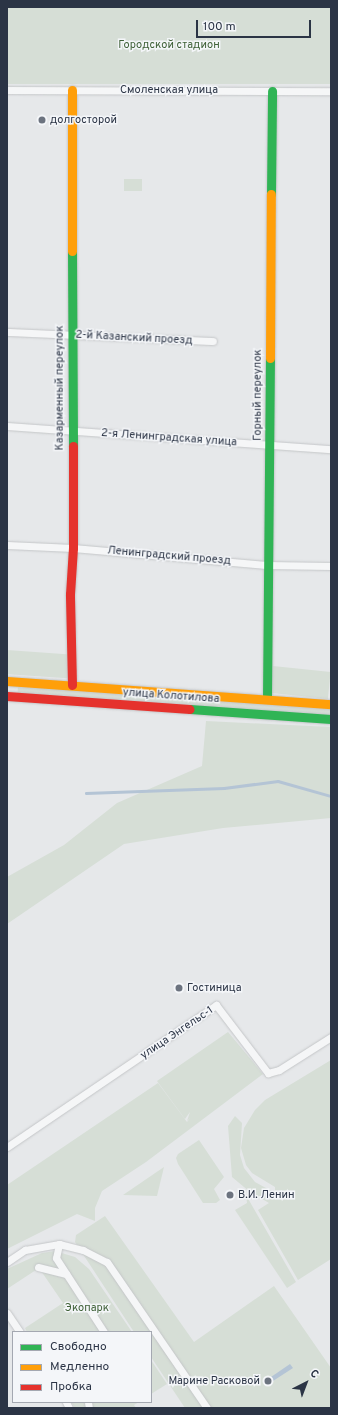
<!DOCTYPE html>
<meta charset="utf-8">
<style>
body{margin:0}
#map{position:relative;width:338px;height:1415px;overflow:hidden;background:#e6e8ea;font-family:Overpass,sans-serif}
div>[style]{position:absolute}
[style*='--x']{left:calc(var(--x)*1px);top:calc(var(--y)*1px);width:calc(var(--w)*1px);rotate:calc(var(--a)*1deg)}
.green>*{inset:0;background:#d6ded6;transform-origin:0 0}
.water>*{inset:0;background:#b4c4d5}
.stream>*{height:2.5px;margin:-1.25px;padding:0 1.25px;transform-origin:1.25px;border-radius:1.25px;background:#b4c4d5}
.roads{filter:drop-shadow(0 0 1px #c4c6c8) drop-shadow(0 0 1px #c4c6c8)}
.street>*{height:7px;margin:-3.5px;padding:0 3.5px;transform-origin:3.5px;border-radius:3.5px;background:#f5f6f7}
.fast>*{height:9px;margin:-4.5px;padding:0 4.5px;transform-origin:4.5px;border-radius:4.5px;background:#30b455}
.slow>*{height:9px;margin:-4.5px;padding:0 4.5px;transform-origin:4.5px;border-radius:4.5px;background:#ff9f0a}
.jam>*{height:9px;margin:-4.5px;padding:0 4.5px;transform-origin:4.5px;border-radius:4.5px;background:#e5322d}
.dots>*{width:11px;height:11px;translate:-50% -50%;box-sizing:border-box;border:2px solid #f4f6f9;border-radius:50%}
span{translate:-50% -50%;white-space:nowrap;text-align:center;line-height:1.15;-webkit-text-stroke:3px #f4f6f9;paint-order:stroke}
.park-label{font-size:11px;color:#3f6138}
.street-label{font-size:11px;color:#2b3445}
.poi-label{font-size:11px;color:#2b3445}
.left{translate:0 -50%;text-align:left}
.right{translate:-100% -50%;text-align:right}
.frame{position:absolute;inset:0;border:8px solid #2b3445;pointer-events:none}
.legend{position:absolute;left:12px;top:1331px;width:140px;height:72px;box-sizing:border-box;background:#f4f6f9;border:1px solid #a4a8b1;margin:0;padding:5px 7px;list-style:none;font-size:12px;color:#2b3445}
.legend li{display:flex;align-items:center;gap:8px;height:20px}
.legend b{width:20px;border:1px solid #a4a8b1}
.north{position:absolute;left:286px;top:1363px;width:40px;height:40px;-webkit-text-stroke:3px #f4f6f9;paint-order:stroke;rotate:42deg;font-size:11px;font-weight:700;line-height:16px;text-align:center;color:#2b3445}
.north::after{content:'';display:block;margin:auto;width:14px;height:18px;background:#2b3445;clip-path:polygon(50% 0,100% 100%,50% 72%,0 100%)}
.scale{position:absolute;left:196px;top:20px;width:115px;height:18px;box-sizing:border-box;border:2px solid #2b3445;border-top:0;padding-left:5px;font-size:12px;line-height:14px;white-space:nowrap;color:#2b3445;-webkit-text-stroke:3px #f4f6f9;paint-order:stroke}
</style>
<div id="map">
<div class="green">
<i style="left:7px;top:7px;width:324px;height:77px"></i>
<i style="left:124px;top:179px;width:18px;height:12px"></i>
<i style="left:7px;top:650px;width:63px;height:24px;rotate:4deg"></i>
<i style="left:273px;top:666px;width:58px;height:27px;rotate:6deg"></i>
<i style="left:18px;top:687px;width:314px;height:7px;rotate:4deg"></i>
<i style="clip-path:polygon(206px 721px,331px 727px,331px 818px,223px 828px,124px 844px,7px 924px,7px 877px,64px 845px,117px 803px,202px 766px)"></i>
<i style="clip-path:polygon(228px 1032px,263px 1074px,146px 1162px,102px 1191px,95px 1208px,95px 1221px,77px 1214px,7px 1249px,7px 1185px,158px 1083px,187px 1122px,190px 1118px,187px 1121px,190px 1112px,185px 1119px,157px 1081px)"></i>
<i style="clip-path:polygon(331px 1060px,331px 1259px,298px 1280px,258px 1210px,269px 1203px,250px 1192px,232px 1177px,228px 1126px,235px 1116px,242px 1123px,240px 1155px,244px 1168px,255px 1182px,275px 1193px,275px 1187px,252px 1173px,246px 1165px,241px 1148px,244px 1128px,255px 1110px,265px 1100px)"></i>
<i style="clip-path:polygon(199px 1140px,224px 1177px,214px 1189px,220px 1200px,216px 1203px,203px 1203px,178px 1164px,176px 1158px,178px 1154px)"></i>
<i style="clip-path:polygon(164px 1167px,157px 1196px,123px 1195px)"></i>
<i style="clip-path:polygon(246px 1195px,296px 1282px,287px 1288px,235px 1210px,247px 1203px)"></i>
<i style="clip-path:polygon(105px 1216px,194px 1342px,274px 1286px,331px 1368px,331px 1408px,185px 1408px,151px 1357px,151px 1332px,134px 1332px,75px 1242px,76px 1235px)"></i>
<i style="clip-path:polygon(55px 1251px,75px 1257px,89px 1269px,132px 1332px,27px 1332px,25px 1328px,63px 1303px,39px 1268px,7px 1289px,7px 1269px,42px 1253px)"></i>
<i style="clip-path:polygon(151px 1360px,167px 1384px,151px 1394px)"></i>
<i style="clip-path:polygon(71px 1402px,139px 1402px,134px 1405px,136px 1408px,75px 1408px)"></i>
</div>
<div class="water">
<i style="clip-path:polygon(290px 1364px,293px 1368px,273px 1381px,271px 1377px)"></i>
</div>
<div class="stream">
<i style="--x:86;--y:793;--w:138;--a:-2.1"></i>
<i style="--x:224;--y:788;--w:54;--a:-7.4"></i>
<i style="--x:278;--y:781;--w:55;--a:15.8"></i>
</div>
<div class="roads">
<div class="street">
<i style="--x:7;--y:90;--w:324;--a:0.2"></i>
<i style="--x:7;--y:332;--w:206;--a:2.5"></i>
<i style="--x:7;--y:426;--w:325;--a:4.1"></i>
<i style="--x:7;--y:545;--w:66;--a:2.6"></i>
<i style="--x:73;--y:548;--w:194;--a:5"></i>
<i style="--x:266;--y:565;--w:65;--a:0.9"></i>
<i style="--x:7;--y:1147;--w:253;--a:-34.2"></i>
<i style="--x:216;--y:1005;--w:86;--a:52.6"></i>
<i style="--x:268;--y:1073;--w:11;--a:-15"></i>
<i style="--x:279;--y:1070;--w:62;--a:-32.4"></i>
<i style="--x:59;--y:1244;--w:14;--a:102"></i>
<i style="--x:56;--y:1258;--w:88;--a:57"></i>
<i style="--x:7;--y:1262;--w:22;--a:-34"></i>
<i style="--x:25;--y:1250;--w:35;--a:-10"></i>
<i style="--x:59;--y:1244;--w:25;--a:14"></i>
<i style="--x:83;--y:1250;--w:27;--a:27"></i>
<i style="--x:107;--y:1262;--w:177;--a:55.6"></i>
<i style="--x:38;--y:1267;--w:29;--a:14"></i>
<i style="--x:7;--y:1313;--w:23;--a:56"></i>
<i style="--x:66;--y:1402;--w:7;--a:63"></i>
<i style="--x:88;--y:1402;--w:6;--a:81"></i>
</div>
<div class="fast">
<i style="--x:271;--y:194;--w:103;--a:-89.4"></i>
<i style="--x:72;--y:251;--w:195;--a:89.7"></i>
<i style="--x:267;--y:699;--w:341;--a:-89.5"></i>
<i style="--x:190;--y:709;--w:141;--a:4.1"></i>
</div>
<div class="slow">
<i style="--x:72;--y:90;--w:161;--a:90"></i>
<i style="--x:270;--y:358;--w:164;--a:-89.7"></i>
<i style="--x:7;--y:681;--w:325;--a:4.1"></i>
</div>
<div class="jam">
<i style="--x:72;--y:685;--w:91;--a:-91.3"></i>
<i style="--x:70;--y:594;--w:46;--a:-86.3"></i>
<i style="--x:73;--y:548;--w:102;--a:-90"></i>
<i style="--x:7;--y:696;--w:183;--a:4.1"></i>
</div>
</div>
<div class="dots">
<i style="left:42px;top:120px;background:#6c737f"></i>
<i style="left:179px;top:988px;background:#6c737f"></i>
<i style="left:230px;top:1195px;background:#6c737f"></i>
<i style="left:268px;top:1381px;background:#6c737f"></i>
</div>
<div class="park-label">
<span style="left:169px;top:45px">Городской стадион</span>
<span style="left:87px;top:1308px">Экопарк</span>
</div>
<div class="street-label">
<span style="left:169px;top:90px">Смоленская улица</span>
<span style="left:134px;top:338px;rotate:3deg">2-й Казанский проезд</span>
<span style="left:60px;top:388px;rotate:-90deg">Казарменный переулок</span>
<span style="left:258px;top:395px;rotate:-90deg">Горный переулок</span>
<span style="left:169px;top:438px;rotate:4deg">2-я Ленинградская улица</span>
<span style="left:169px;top:556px;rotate:5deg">Ленинградский проезд</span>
<span style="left:171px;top:696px;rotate:4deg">улица Колотилова</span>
<span style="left:177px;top:1033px;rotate:-34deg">улица Энгельс-1</span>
</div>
<div class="poi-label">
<span class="left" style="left:50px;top:120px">долгосторой</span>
<span class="left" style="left:187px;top:988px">Гостиница</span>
<span class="left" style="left:238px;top:1195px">В.И. Ленин</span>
<span class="right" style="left:260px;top:1381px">Марине Расковой</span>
</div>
<div class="frame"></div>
<ul class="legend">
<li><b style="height:5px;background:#30b455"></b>Свободно</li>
<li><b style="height:5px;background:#ff9f0a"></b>Медленно</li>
<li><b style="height:5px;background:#e5322d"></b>Пробка</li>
</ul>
<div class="north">С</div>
<div class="scale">100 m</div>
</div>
